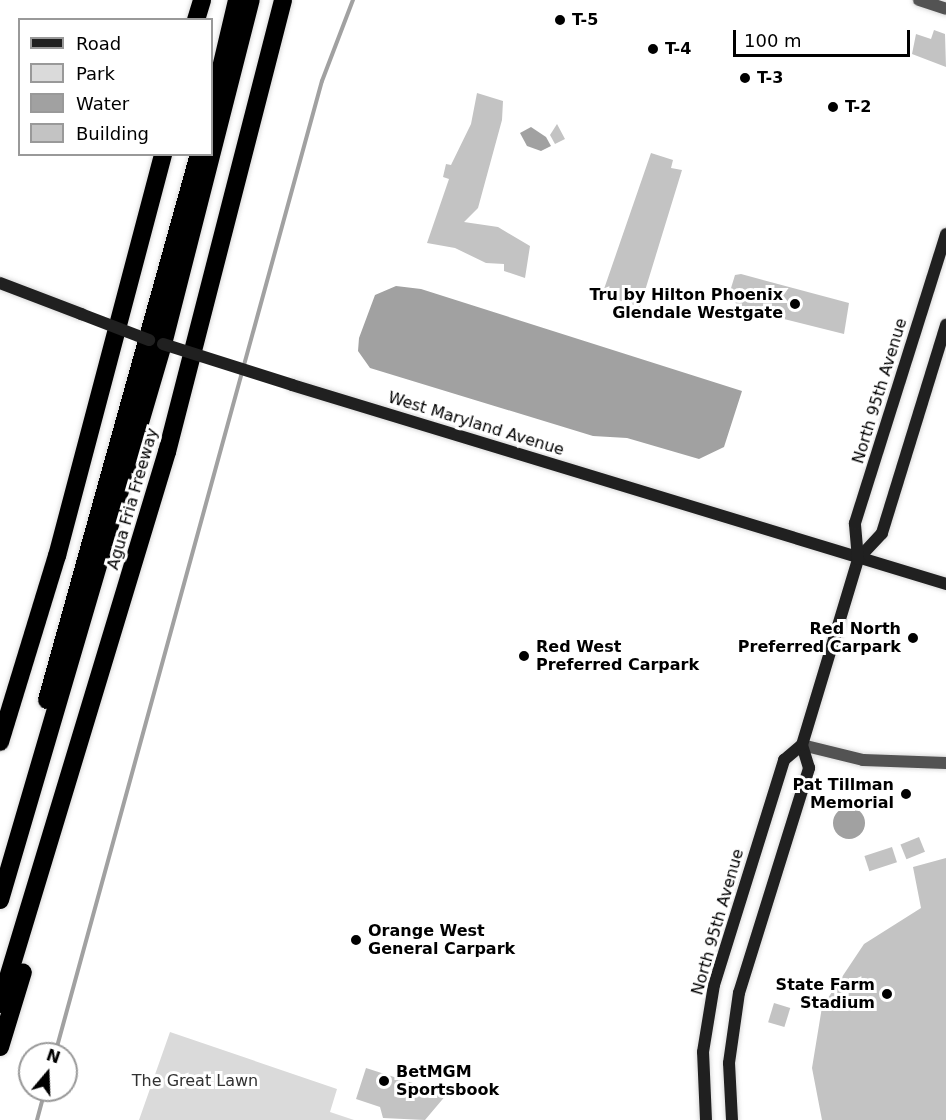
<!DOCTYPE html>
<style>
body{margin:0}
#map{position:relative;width:946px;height:1120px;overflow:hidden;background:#fff;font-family:"DejaVu Sans",sans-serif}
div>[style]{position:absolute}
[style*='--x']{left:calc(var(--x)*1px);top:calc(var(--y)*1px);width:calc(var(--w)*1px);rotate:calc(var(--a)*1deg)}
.green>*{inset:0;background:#dadada}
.water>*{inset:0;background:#a1a1a1}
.round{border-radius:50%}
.stream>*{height:4px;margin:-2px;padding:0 2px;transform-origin:2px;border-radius:2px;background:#a1a1a1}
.building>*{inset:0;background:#c3c3c3;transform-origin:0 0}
.roads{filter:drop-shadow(0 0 2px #dbdbdb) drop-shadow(0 0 2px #dbdbdb)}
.street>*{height:12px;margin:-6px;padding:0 6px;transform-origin:6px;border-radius:6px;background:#535353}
.secondary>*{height:12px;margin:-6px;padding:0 6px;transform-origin:6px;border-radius:6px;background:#202020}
.highway>*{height:18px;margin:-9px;padding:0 9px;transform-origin:9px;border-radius:9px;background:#000}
.secondary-bridge>*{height:12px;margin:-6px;padding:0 6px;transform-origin:6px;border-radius:6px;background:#202020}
.dots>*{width:16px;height:16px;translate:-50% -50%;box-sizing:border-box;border:3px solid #fff;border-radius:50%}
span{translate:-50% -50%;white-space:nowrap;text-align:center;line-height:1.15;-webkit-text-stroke:6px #fff;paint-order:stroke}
.poi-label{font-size:16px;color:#000;font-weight:700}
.left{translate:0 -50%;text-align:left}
.right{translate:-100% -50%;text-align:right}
.street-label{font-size:16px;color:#000}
.park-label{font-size:16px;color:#313131}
.legend{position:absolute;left:18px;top:18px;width:195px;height:138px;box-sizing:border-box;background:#fff;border:2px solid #999;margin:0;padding:8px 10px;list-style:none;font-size:18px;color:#000}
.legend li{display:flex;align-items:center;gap:12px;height:30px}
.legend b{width:30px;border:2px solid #999}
.north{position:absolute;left:18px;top:1042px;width:60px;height:60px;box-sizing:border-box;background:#fff;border:2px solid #999;border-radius:50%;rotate:19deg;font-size:16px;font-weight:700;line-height:24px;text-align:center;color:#000}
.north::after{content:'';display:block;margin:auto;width:21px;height:27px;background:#000;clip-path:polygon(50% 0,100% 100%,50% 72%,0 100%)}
.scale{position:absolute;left:733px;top:30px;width:177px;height:27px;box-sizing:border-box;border:3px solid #000;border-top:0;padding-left:8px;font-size:18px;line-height:21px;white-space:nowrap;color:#000;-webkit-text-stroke:4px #fff;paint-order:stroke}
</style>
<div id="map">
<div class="green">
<i style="clip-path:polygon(170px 1032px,337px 1089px,330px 1112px,354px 1120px,139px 1120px)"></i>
</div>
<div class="water">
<i style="clip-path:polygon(531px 127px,546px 137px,551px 146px,541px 151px,527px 146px,520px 133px)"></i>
<i style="clip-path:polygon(396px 286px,421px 289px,742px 391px,724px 447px,699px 459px,627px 438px,593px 436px,370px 368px,358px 351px,359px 338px,375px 295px)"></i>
<i class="round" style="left:833px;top:807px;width:32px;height:32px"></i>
</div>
<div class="stream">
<i style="--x:55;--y:1054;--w:1009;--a:-74.66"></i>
<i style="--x:322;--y:81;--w:87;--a:-69.1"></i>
<i style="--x:37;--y:1120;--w:31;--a:-75"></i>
</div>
<div class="building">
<i style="clip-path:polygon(934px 30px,945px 34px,946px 67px,912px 54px,916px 34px,931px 39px)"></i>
<i style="clip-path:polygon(477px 93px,503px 101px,502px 120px,478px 208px,464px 222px,498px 227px,530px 246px,525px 278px,504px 271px,504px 264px,486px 263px,455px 248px,427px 243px,449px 179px,443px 177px,446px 164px,451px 165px,471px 124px)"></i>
<i style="clip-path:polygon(557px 124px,565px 139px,555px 144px,550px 135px)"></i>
<i style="clip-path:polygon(651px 153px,673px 160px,671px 168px,682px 170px,640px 307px,606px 296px,604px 289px)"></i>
<i style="clip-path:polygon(741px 274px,849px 303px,844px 334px,744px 309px,728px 298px,735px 275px)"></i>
<i style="left:919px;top:837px;width:16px;height:20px;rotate:68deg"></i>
<i style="left:892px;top:847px;width:16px;height:29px;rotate:72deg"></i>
<i style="clip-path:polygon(946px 858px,946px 1120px,822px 1120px,812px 1068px,822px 1007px,864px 944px,921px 908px,913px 867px)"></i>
<i style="left:774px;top:1003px;width:17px;height:20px;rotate:17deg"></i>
<i style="clip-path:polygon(366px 1068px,447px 1094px,425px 1120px,383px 1118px,380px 1107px,356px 1099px)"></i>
</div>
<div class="roads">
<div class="street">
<i style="--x:919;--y:0;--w:28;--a:18"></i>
<i style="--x:802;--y:745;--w:63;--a:13.8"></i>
<i style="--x:863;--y:760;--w:83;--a:2.1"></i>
</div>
<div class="secondary">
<i style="--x:0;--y:283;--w:87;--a:20.9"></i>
<i style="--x:292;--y:385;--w:684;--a:16.92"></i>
<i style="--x:858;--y:559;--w:35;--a:-47"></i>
<i style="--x:882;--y:533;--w:218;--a:-72.9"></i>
<i style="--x:706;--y:1120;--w:68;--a:-92.5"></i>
<i style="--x:703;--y:1052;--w:68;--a:-80.7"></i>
<i style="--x:714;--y:985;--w:236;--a:-72.7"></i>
<i style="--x:784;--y:760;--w:23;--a:-40"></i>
<i style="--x:732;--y:1120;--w:57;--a:-93"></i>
<i style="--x:729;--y:1063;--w:71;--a:-81.9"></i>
<i style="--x:739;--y:993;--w:236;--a:-72.7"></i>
<i style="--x:809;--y:768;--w:24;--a:-107"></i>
<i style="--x:802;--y:745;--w:194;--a:-73.2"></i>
<i style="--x:858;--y:559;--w:36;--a:-95"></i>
<i style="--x:855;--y:523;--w:303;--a:-72.5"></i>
</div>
<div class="highway">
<i style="--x:196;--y:20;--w:21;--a:-73"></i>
<i style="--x:212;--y:106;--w:109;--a:-76.7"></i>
<i style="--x:47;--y:700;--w:567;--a:-74.44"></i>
<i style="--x:0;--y:742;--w:195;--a:-73"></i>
<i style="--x:57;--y:556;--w:416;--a:-75.2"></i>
<i style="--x:0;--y:900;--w:579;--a:-73.66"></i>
<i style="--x:163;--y:344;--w:355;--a:-75.7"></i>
<i style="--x:0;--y:1004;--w:577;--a:-73.17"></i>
<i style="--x:167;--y:452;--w:467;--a:-75.6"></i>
<i style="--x:0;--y:1047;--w:78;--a:-73"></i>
</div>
</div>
<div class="secondary-bridge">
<i style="--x:81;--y:314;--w:73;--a:20.9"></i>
<i style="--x:163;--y:344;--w:135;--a:17.6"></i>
</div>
<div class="dots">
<i style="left:560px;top:20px;background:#000"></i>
<i style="left:653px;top:49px;background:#000"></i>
<i style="left:745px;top:78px;background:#000"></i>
<i style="left:833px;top:107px;background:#000"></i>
<i style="left:795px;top:304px;background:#000"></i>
<i style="left:913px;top:638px;background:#000"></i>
<i style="left:524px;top:656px;background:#000"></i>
<i style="left:906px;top:794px;background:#000"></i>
<i style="left:356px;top:940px;background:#000"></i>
<i style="left:887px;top:994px;background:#000"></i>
<i style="left:384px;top:1081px;background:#000"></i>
</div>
<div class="poi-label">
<span class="left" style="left:572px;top:20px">T-5</span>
<span class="left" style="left:665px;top:49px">T-4</span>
<span class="left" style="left:757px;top:78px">T-3</span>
<span class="left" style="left:845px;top:107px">T-2</span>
<span class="right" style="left:783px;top:304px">Tru by Hilton Phoenix<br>Glendale Westgate</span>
<span class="right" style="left:901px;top:638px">Red North<br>Preferred Carpark</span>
<span class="left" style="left:536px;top:656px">Red West<br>Preferred Carpark</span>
<span class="right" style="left:894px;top:794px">Pat Tillman<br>Memorial</span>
<span class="left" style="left:368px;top:940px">Orange West<br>General Carpark</span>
<span class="right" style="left:875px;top:994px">State Farm<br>Stadium</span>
<span class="left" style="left:396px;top:1081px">BetMGM<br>Sportsbook</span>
</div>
<div class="street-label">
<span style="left:880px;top:391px;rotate:-73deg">North 95th Avenue</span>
<span style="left:476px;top:424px;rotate:17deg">West Maryland Avenue</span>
<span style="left:133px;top:499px;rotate:-74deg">Agua Fria Freeway</span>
<span style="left:718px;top:922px;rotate:-74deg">North 95th Avenue</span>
</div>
<div class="park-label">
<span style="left:195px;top:1081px">The Great Lawn</span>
</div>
<ul class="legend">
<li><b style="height:8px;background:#202020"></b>Road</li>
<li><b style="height:16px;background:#dadada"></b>Park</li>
<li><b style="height:16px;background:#a1a1a1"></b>Water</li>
<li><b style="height:16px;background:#c3c3c3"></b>Building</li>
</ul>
<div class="north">N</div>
<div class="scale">100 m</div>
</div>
